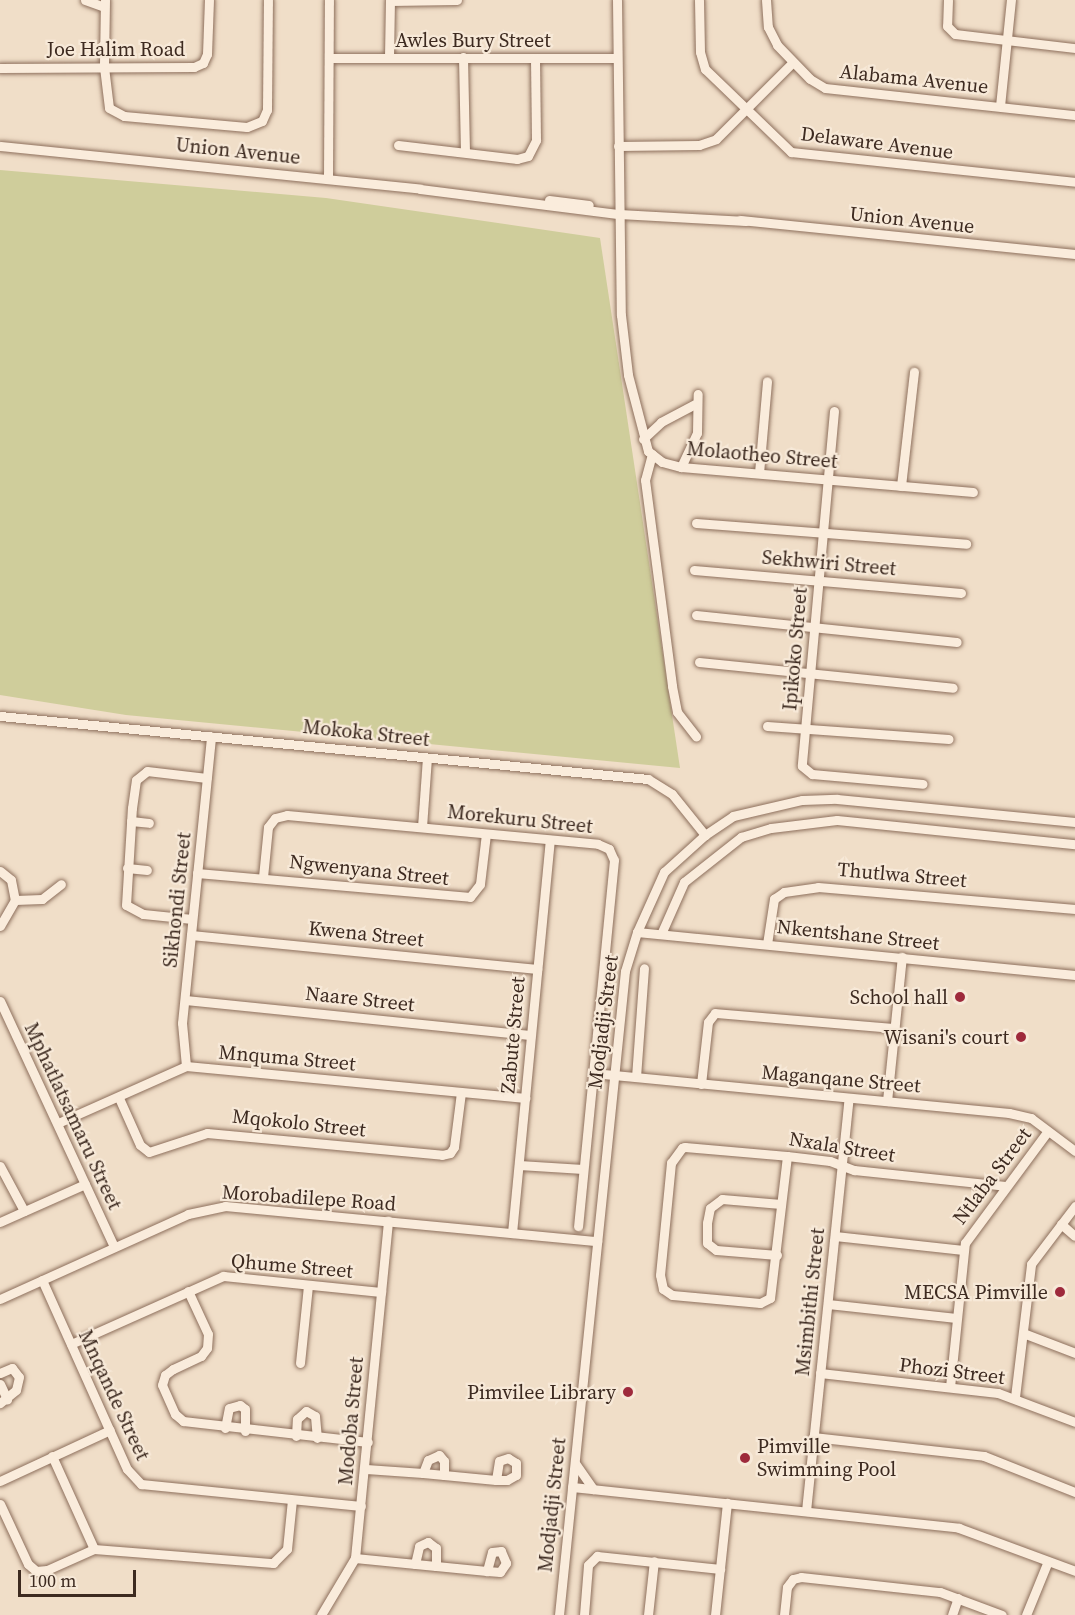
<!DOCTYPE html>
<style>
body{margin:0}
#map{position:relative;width:1075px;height:1615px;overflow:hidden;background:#f0dec8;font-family:"Source Serif 4",serif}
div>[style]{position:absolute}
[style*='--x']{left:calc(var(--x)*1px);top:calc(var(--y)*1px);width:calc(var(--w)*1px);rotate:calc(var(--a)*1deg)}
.green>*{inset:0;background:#cfcd9b}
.roads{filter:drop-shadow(0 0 2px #8d6f5c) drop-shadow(0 0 2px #8d6f5c)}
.minor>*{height:9px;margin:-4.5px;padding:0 4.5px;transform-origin:4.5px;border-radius:4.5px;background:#faecdc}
.dots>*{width:16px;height:16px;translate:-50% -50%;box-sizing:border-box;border:3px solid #f7e9d8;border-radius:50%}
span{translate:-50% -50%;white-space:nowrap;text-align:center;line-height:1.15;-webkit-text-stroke:4.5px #f7e9d8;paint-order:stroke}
.street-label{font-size:20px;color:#3d2a20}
.poi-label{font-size:20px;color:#3d2a20}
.right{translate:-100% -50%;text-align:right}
.left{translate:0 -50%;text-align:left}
.scale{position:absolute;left:18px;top:1570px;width:118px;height:27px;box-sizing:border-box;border:3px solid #3d2a20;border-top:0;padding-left:8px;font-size:18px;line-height:21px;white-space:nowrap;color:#3d2a20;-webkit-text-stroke:4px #f7e9d8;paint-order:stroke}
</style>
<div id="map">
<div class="green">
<i style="clip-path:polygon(0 170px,326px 198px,600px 238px,680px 768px,126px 715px,0 695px)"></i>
</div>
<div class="roads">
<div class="minor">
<i style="--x:85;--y:0;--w:20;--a:20"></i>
<i style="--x:105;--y:0;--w:67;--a:90.9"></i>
<i style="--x:104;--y:67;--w:41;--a:83"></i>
<i style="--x:109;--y:108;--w:17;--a:28"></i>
<i style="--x:124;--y:116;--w:123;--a:5.1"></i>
<i style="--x:247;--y:127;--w:16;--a:-22"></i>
<i style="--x:262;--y:121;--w:12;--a:-66"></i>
<i style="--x:267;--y:110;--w:110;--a:-89.5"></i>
<i style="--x:617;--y:0;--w:315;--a:89.3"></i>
<i style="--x:621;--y:315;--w:60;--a:83.3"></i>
<i style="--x:628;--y:375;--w:79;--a:75.3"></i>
<i style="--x:648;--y:451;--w:18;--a:38"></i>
<i style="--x:662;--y:462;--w:20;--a:15"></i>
<i style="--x:681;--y:467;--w:293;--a:4.9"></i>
<i style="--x:699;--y:0;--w:52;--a:88.9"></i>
<i style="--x:700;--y:52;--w:18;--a:74"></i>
<i style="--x:705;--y:69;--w:120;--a:44"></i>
<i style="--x:791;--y:152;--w:286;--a:6"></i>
<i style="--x:766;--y:0;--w:27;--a:86"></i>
<i style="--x:768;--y:27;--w:20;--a:63"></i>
<i style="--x:777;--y:45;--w:47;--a:45.9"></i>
<i style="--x:810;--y:79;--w:17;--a:31"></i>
<i style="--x:825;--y:88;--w:251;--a:6.2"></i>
<i style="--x:948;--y:0;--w:26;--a:92"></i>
<i style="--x:947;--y:26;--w:11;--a:45"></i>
<i style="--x:955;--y:34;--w:121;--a:6.7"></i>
<i style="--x:390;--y:1;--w:67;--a:-0.9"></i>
<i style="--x:389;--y:57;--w:57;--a:-89"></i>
<i style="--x:463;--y:57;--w:94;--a:88.8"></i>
<i style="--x:329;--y:58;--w:288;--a:0"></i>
<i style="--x:0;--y:68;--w:194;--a:-0.3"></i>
<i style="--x:194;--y:67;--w:10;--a:-24"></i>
<i style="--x:203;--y:63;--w:10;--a:-66"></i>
<i style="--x:207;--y:54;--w:54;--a:-87.9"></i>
<i style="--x:1000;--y:106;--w:107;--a:-84.1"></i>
<i style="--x:398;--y:145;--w:120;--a:6.7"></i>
<i style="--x:517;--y:159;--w:11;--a:-15"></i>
<i style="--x:528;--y:156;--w:18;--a:-63"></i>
<i style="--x:536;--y:140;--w:82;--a:-90.7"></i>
<i style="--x:0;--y:146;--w:422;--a:5.8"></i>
<i style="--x:420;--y:189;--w:201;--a:7.2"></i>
<i style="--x:619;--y:214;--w:127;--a:3.2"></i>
<i style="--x:618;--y:146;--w:81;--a:-0.7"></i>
<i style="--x:699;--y:145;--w:18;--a:-19"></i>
<i style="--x:716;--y:139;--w:107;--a:-45"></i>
<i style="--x:328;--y:179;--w:179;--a:-89.7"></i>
<i style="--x:549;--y:200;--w:40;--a:7.1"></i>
<i style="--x:740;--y:220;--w:337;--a:5.8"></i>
<i style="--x:834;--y:411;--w:356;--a:95.2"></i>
<i style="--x:802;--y:766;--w:13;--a:39"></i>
<i style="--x:812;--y:774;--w:111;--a:5.1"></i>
<i style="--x:643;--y:439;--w:25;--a:-43"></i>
<i style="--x:661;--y:422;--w:38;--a:-28"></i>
<i style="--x:652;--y:454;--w:27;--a:105"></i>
<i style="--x:645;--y:480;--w:208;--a:82.5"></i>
<i style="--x:672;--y:686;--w:26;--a:79"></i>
<i style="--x:677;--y:712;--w:31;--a:52"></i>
<i style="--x:681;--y:467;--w:38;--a:-65"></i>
<i style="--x:697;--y:433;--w:39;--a:-89"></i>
<i style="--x:759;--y:473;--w:92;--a:-85"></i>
<i style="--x:901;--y:486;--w:115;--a:-83.5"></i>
<i style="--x:696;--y:523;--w:271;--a:4.4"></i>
<i style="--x:694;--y:570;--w:268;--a:4.9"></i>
<i style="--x:696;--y:615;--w:262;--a:5.9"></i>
<i style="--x:699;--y:662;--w:255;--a:5.8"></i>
<i style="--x:0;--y:716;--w:651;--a:5.55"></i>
<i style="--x:648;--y:779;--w:28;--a:32"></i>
<i style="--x:672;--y:794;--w:53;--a:51.2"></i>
<i style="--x:767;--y:726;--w:182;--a:4.1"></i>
<i style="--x:131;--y:821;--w:18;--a:6"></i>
<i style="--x:422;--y:827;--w:69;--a:-85.9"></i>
<i style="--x:127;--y:868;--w:20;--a:6"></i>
<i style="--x:0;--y:871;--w:14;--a:39"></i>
<i style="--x:11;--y:880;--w:20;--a:79"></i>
<i style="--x:15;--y:900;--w:30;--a:120"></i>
<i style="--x:197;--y:873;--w:274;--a:5"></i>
<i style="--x:470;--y:897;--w:16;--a:-52"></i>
<i style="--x:480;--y:884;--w:50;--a:-83.2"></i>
<i style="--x:263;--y:877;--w:50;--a:-84.3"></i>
<i style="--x:268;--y:827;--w:11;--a:-52"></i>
<i style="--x:275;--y:818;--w:12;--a:-14"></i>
<i style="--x:287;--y:815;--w:312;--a:5.3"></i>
<i style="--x:598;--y:844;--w:12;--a:24"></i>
<i style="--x:609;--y:849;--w:12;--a:66"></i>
<i style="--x:614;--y:860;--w:368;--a:95.6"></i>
<i style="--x:15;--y:900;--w:27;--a:-2"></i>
<i style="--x:42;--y:899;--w:24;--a:-38"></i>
<i style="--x:192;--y:919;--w:49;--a:-174.2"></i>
<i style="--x:143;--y:914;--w:19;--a:-152"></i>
<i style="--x:126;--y:905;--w:97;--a:-86.5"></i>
<i style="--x:132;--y:808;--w:28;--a:-82"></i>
<i style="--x:136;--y:780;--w:14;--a:-39"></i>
<i style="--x:147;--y:771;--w:60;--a:6.7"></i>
<i style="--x:637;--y:932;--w:440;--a:5.6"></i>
<i style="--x:661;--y:934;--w:57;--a:-66.1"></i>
<i style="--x:684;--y:882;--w:73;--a:-38.3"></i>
<i style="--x:741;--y:837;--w:31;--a:-17"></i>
<i style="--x:771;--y:828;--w:66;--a:-6.9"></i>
<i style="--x:837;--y:820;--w:239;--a:5.8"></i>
<i style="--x:191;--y:935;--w:348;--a:5.6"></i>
<i style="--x:767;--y:944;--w:46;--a:-81.2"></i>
<i style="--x:774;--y:899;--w:12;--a:-35"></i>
<i style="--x:784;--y:892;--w:34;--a:-8"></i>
<i style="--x:818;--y:887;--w:258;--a:4.9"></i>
<i style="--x:185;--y:1000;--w:347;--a:5.8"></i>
<i style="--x:0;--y:1001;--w:271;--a:65.1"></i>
<i style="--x:186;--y:1066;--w:43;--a:-95.3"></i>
<i style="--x:182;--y:1023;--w:288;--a:-84.2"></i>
<i style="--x:593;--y:1073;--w:418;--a:5.5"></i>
<i style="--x:1009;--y:1113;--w:23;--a:13"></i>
<i style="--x:1031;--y:1118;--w:55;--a:36.9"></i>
<i style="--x:636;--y:1077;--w:109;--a:-85.8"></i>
<i style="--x:701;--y:1084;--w:62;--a:-83.6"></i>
<i style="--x:708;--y:1022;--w:11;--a:-52"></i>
<i style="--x:715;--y:1013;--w:180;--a:4.8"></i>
<i style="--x:119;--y:1098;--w:51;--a:65.9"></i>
<i style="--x:140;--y:1145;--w:11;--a:38"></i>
<i style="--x:149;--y:1152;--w:61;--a:-18.1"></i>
<i style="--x:207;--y:1133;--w:236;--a:5.3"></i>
<i style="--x:442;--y:1155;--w:8;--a:-14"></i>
<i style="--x:450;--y:1153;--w:7;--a:-56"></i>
<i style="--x:454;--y:1147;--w:55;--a:-82.7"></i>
<i style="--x:887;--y:1101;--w:145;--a:-84.1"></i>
<i style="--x:58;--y:1123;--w:140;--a:-24"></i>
<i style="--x:186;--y:1066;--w:341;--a:5.4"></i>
<i style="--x:787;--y:1156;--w:143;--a:96.8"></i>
<i style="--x:770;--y:1298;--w:11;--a:153"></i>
<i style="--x:760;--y:1303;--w:88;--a:-174.8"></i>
<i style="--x:672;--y:1295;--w:11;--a:-146"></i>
<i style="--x:663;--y:1289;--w:14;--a:-102"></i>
<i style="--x:660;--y:1275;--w:113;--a:-84.4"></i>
<i style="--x:671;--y:1163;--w:19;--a:-54"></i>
<i style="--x:682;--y:1148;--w:3;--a:-18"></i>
<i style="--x:685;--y:1147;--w:102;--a:5"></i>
<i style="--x:787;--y:1156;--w:43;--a:6.6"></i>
<i style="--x:830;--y:1161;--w:26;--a:21"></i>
<i style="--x:854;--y:1170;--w:152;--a:6"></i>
<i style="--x:519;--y:1165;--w:64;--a:3.6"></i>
<i style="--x:0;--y:1166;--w:51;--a:61.9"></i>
<i style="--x:0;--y:1222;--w:93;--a:-24.1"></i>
<i style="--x:1061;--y:1224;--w:18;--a:41"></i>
<i style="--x:512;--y:1233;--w:395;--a:-84.5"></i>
<i style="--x:835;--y:1236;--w:129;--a:6.2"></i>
<i style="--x:777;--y:1255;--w:61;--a:-175.3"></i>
<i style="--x:716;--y:1250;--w:11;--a:-142"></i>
<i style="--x:707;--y:1243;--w:20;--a:-90"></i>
<i style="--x:707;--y:1223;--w:15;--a:-79"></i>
<i style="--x:710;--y:1208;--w:15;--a:-37"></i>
<i style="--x:722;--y:1199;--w:59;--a:4.8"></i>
<i style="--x:42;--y:1280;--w:207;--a:65.8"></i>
<i style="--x:127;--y:1469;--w:21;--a:47"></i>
<i style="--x:141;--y:1484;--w:221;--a:5.7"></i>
<i style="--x:188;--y:1291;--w:47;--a:65.1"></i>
<i style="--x:208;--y:1334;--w:14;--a:94"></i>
<i style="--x:207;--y:1348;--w:10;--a:127"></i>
<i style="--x:201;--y:1356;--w:31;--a:155"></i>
<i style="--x:173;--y:1369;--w:10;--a:143"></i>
<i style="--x:165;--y:1375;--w:10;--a:107"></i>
<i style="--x:162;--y:1385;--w:32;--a:66"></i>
<i style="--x:175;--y:1414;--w:11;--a:41"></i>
<i style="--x:183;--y:1421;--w:186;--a:6.5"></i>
<i style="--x:0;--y:1299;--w:206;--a:-24.3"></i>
<i style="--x:188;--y:1214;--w:38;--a:-12"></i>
<i style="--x:225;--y:1206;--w:374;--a:5.4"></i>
<i style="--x:828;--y:1304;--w:129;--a:6.2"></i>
<i style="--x:1023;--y:1333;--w:56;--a:21"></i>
<i style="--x:71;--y:1344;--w:167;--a:-24.1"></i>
<i style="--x:223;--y:1276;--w:159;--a:5.8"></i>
<i style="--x:300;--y:1363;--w:77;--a:-84.1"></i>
<i style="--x:0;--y:1373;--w:13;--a:-23"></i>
<i style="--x:12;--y:1368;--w:11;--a:52"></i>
<i style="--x:19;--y:1377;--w:13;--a:103"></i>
<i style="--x:16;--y:1390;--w:21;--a:141"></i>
<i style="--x:820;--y:1373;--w:179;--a:6.4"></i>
<i style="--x:998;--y:1393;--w:82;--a:20.6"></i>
<i style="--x:0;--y:1384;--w:17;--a:65"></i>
<i style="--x:950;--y:1387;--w:145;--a:-84.1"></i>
<i style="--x:965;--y:1243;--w:139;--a:-53.5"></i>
<i style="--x:1015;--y:1397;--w:134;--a:-83.1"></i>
<i style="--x:1031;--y:1264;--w:73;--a:-52.8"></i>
<i style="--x:225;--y:1428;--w:20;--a:-79"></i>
<i style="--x:229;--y:1408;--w:11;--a:-15"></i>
<i style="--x:240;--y:1405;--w:6;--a:39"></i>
<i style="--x:245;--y:1409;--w:22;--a:90"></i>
<i style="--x:296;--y:1436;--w:17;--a:-87"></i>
<i style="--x:297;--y:1419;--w:12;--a:-42"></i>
<i style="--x:306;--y:1411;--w:10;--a:29"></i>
<i style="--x:315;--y:1416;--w:22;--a:85"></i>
<i style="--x:813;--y:1437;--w:172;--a:6.3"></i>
<i style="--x:984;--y:1456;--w:98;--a:21.6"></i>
<i style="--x:52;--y:1456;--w:102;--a:65.7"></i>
<i style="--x:575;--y:1463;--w:32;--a:55"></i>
<i style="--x:366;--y:1469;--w:57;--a:4"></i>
<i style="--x:423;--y:1473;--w:73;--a:5.5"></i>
<i style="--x:496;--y:1480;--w:11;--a:0"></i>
<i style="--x:507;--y:1480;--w:10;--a:-29"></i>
<i style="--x:516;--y:1475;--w:12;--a:-90"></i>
<i style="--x:516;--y:1463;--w:9;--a:-148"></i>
<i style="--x:508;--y:1458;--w:9;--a:162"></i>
<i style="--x:499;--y:1461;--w:19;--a:99"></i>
<i style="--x:423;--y:1473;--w:14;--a:-69"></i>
<i style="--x:428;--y:1460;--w:12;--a:-24"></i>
<i style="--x:439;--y:1455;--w:8;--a:50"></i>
<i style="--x:444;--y:1461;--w:14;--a:90"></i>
<i style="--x:0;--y:1481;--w:121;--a:-24.9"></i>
<i style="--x:572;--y:1487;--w:389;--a:6"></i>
<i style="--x:959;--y:1528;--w:124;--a:20.3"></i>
<i style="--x:0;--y:1504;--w:66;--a:65"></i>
<i style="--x:28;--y:1564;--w:11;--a:41"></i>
<i style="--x:36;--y:1571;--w:11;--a:-5"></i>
<i style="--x:47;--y:1570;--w:51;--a:-24.1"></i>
<i style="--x:94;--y:1549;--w:180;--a:4.5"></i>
<i style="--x:273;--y:1563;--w:20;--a:-45"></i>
<i style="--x:287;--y:1549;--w:49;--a:-84.2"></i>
<i style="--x:806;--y:1511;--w:415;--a:-84.1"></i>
<i style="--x:355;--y:1558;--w:81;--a:5.6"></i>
<i style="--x:436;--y:1566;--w:51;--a:5.6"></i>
<i style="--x:487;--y:1571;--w:13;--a:4"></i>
<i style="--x:500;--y:1572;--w:11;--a:-56"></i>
<i style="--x:506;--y:1563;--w:13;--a:-113"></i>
<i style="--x:501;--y:1551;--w:9;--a:174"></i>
<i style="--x:492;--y:1552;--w:20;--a:105"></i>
<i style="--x:415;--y:1564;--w:18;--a:-77"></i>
<i style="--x:419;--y:1546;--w:10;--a:-24"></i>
<i style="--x:428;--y:1542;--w:10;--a:37"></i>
<i style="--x:436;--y:1548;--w:18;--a:90"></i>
<i style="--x:321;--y:1615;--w:66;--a:-59.2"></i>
<i style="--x:355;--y:1558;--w:339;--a:-84.4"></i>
<i style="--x:559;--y:1615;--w:647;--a:-84.15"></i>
<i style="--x:625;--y:971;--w:41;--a:-72.9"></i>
<i style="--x:637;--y:932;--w:66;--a:-65.8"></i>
<i style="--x:664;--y:872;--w:55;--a:-42.1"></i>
<i style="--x:705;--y:835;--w:34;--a:-34"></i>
<i style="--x:733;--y:816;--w:71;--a:-13.1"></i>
<i style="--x:802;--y:800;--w:35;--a:-2"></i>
<i style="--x:837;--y:799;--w:239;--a:5.5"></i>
<i style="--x:584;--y:1615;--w:50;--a:-85.4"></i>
<i style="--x:588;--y:1565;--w:13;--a:-45"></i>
<i style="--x:597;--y:1556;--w:124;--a:6"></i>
<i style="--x:648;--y:1615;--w:54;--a:-83.7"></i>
<i style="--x:715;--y:1615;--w:113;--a:-83.9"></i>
<i style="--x:784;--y:1615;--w:28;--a:-84"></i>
<i style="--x:787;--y:1587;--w:10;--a:-53"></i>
<i style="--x:793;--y:1579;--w:8;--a:-14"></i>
<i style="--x:801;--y:1577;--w:140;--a:6.2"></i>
<i style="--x:940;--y:1592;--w:66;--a:20.4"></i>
<i style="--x:952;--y:1615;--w:18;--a:-71"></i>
<i style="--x:1026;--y:1615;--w:58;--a:-67.8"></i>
</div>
</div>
<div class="dots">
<i style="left:960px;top:997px;background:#9e2a3c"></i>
<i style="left:1021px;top:1037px;background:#9e2a3c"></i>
<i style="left:1060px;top:1292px;background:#9e2a3c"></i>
<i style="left:628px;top:1392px;background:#9e2a3c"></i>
<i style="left:745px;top:1458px;background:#9e2a3c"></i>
</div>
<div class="street-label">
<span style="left:473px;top:40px">Awles Bury Street</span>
<span style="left:116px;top:49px">Joe Halim Road</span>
<span style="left:914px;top:79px;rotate:6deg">Alabama Avenue</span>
<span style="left:877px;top:143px;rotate:7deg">Delaware Avenue</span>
<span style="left:238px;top:151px;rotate:6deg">Union Avenue</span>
<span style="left:912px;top:220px;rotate:6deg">Union Avenue</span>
<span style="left:762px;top:455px;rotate:5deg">Molaotheo Street</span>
<span style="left:829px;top:563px;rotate:5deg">Sekhwiri Street</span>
<span style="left:795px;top:649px;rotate:-85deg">Ipikoko Street</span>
<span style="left:366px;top:733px;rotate:6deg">Mokoka Street</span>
<span style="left:520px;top:819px;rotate:6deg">Morekuru Street</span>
<span style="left:369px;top:870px;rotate:6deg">Ngwenyana Street</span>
<span style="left:902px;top:875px;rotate:5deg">Thutlwa Street</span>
<span style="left:177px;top:900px;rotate:-84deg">Sikhondi Street</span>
<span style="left:366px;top:934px;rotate:6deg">Kwena Street</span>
<span style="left:858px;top:935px;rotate:6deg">Nkentshane Street</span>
<span style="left:360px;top:999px;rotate:6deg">Naare Street</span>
<span style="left:603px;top:1022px;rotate:-83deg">Modjadji Street</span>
<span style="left:513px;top:1035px;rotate:-85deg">Zabute Street</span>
<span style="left:287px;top:1058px;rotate:5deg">Mnquma Street</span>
<span style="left:841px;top:1079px;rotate:5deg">Maganqane Street</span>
<span style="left:73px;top:1116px;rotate:65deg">Mphatlatsamaru Street</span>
<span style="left:299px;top:1123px;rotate:6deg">Mqokolo Street</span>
<span style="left:842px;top:1147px;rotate:9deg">Nxala Street</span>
<span style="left:992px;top:1176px;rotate:-53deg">Ntlaba Street</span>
<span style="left:309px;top:1198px;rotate:4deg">Morobadilepe Road</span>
<span style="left:292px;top:1266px;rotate:5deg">Qhume Street</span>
<span style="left:810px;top:1302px;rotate:-84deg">Msimbithi Street</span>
<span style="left:952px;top:1371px;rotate:7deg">Phozi Street</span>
<span style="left:114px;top:1395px;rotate:65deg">Mnqande Street</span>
<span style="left:351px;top:1421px;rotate:-85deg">Modoba Street</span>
<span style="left:552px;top:1505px;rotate:-84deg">Modjadji Street</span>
</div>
<div class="poi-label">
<span class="right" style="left:948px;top:997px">School hall</span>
<span class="right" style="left:1009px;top:1037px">Wisani's court</span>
<span class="right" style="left:1048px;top:1292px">MECSA Pimville</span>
<span class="right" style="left:616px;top:1392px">Pimvilee Library</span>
<span class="left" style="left:757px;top:1458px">Pimville<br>Swimming Pool</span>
</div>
<div class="scale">100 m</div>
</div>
